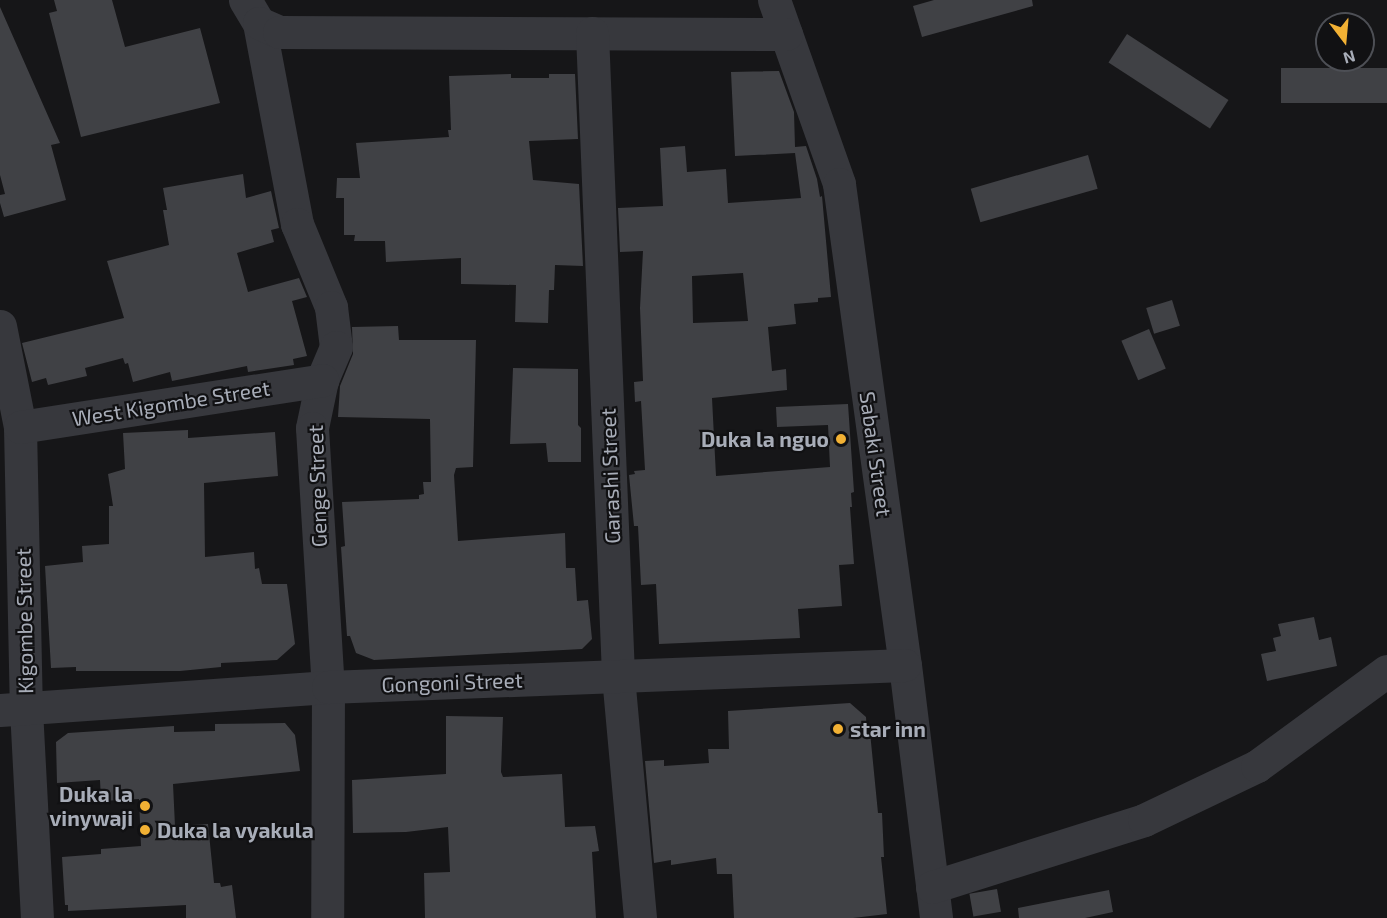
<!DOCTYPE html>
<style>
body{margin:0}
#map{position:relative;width:1387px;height:918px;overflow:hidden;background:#161618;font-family:"Exo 2",sans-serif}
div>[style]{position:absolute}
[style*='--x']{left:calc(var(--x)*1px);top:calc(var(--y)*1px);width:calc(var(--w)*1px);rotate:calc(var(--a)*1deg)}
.building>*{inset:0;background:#404145;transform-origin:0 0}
.minor>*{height:33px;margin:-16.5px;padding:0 16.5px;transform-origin:16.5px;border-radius:16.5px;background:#37383d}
.dots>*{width:16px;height:16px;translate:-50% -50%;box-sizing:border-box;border:3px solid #111113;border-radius:50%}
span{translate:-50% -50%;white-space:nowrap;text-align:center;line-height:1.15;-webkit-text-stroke:4.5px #111113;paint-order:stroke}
.street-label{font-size:21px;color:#a8adb8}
.poi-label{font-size:21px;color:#a8adb8;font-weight:700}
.right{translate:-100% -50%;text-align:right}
.left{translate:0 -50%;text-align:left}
.north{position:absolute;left:1315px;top:12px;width:60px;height:60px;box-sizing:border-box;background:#111113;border:2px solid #4d4f55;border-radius:50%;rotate:164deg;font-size:16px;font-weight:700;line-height:24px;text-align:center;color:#a8adb8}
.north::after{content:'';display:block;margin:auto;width:21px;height:27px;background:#f2b134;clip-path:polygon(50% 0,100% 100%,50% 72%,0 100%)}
</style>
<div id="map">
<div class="building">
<i style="clip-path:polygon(54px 0,112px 0,125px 47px,200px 28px,220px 103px,81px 137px,49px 13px,57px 11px)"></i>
<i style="clip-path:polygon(934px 0,1032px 0,1033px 6px,922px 37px,913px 6px)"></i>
<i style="clip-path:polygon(0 7px,60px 143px,51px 145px,66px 200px,4px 217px,0 203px,0 195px,5px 194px,0 175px)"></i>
<i style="left:1127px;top:34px;width:121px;height:34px;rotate:33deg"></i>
<i style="left:1387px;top:68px;width:35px;height:106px;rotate:90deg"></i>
<i style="clip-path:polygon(evenodd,779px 71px,794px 112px,795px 147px,806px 146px,817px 179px,820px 197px,822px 196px,831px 297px,818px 298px,818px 302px,794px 304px,796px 324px,768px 327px,772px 371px,786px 369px,787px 390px,712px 398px,716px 476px,830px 467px,828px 425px,777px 427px,776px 407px,848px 404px,854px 492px,851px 493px,852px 507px,850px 507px,854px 564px,839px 565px,842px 606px,798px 609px,800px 638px,659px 644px,656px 584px,641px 585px,638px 526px,634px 526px,629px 475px,635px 474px,634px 471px,645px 470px,641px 401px,635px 402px,634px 382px,643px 381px,640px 308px,643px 251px,620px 252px,618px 208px,663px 206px,660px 148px,685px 146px,687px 172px,726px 169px,728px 203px,801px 198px,795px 153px,735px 156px,731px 72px,779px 71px,743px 273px,748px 321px,693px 323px,692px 276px,743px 273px)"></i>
<i style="clip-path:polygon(511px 74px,511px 78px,549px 78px,549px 74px,575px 74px,578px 139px,529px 141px,533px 180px,579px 184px,583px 266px,555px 265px,554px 290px,549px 290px,548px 323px,515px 322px,516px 285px,461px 284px,461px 258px,386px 262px,385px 241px,354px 241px,355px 235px,344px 235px,344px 198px,336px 198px,337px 178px,360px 178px,356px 143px,449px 137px,448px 130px,451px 130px,449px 76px)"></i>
<i style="left:1088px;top:155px;width:35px;height:122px;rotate:74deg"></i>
<i style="clip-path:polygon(243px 174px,246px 198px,271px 191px,279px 228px,271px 230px,274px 242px,237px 253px,248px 292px,299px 278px,307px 297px,292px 301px,307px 356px,293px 359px,294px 365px,248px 372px,247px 366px,172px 381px,170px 372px,133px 382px,128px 363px,125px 364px,123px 358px,85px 368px,87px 376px,48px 385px,46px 378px,32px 382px,22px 343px,124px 318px,107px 261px,169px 245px,163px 210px,167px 210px,163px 188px)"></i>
<i style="left:1172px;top:300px;width:27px;height:27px;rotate:73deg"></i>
<i style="clip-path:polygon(398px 326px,399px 340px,476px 340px,473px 467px,456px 468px,454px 475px,458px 541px,565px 533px,566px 568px,575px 568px,577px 601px,588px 600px,592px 639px,582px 649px,374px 660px,356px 653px,350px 636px,347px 636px,341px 547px,345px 546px,342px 502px,419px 499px,419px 495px,424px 494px,423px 482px,431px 482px,430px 419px,338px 417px,340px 386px,353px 354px,352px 327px)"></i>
<i style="left:1149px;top:329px;width:43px;height:30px;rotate:67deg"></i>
<i style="clip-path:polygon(513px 368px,578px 369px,578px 425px,581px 428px,581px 462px,548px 462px,546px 443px,510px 444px)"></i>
<i style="clip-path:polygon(188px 430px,188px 438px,275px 432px,278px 476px,204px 483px,205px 557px,254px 552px,255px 569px,259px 568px,262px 584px,287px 584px,295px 644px,277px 660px,221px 663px,221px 667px,180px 671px,76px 671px,76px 667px,51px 668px,45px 566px,83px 562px,82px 546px,109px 544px,109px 506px,113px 506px,108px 474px,125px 469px,123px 433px)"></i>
<i style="clip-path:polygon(1314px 617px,1319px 640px,1331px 637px,1337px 666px,1267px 681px,1261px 654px,1276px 651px,1273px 638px,1281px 636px,1278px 624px)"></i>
<i style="clip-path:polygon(850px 703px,866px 717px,867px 733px,870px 732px,878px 813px,882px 813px,884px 857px,881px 857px,887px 914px,853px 918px,734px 918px,732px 874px,717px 874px,716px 858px,671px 865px,671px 860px,654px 863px,645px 761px,664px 760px,664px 766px,709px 763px,708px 749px,729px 749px,728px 711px)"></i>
<i style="clip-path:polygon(446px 716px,503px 717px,501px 772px,503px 777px,562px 774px,565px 827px,595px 826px,599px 851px,592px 852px,596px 918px,425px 918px,424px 873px,450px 872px,448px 827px,406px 832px,353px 833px,352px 780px,446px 774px)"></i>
<i style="clip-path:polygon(285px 723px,295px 735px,300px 771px,173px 784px,175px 826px,208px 824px,214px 883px,220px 883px,221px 887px,232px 885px,236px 918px,186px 918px,186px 905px,68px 911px,68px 905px,65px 905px,62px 857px,101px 854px,101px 849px,141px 846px,139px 799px,101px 801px,100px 780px,57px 783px,56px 742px,68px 733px,174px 726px,174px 732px,215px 731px,215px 724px)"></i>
<i style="left:997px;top:889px;width:23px;height:28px;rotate:80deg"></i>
<i style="clip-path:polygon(1109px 890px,1113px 912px,1085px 918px,1019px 918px,1018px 908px)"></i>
</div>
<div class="minor">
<i style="--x:245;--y:0;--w:27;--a:59"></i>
<i style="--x:259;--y:23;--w:205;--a:79.3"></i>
<i style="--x:297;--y:224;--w:90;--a:67.7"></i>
<i style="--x:331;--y:307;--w:40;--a:82.9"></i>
<i style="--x:336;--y:347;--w:36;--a:113"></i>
<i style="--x:322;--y:380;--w:49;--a:101.8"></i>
<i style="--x:312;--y:428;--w:259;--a:86.5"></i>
<i style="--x:328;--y:687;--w:231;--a:90.2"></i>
<i style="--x:774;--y:0;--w:195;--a:70.5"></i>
<i style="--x:839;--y:184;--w:486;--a:82.2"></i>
<i style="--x:905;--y:665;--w:255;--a:83"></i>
<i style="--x:259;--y:23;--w:22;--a:24"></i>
<i style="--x:279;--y:32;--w:507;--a:0.23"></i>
<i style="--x:592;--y:33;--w:644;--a:87.68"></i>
<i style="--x:618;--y:676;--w:243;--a:84.8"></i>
<i style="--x:0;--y:326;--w:103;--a:78.8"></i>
<i style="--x:20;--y:427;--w:282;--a:88.8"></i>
<i style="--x:26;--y:709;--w:209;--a:87"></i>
<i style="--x:20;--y:427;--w:306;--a:-8.8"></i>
<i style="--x:0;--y:710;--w:329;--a:-4"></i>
<i style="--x:328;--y:687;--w:577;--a:-2.18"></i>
<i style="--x:932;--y:887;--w:222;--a:-17.5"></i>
<i style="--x:1144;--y:820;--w:125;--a:-25.5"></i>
<i style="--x:1257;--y:766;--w:161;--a:-36.2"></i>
</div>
<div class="dots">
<i style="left:841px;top:439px;background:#f2b134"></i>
<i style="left:838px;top:729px;background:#f2b134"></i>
<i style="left:145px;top:806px;background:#f2b134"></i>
<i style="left:145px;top:830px;background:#f2b134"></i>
</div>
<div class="street-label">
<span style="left:171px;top:403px;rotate:-9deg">West Kigombe Street</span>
<span style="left:876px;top:454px;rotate:82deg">Sabaki Street</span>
<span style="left:610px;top:476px;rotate:-92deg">Garashi Street</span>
<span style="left:317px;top:486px;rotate:-92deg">Genge Street</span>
<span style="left:24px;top:621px;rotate:-91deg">Kigombe Street</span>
<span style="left:452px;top:682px;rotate:-2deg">Gongoni Street</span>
</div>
<div class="poi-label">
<span class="right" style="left:829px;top:439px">Duka la nguo</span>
<span class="left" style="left:850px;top:729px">star inn</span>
<span class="right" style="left:133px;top:806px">Duka la<br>vinywaji</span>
<span class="left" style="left:157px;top:830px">Duka la vyakula</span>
</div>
<div class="north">N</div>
</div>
